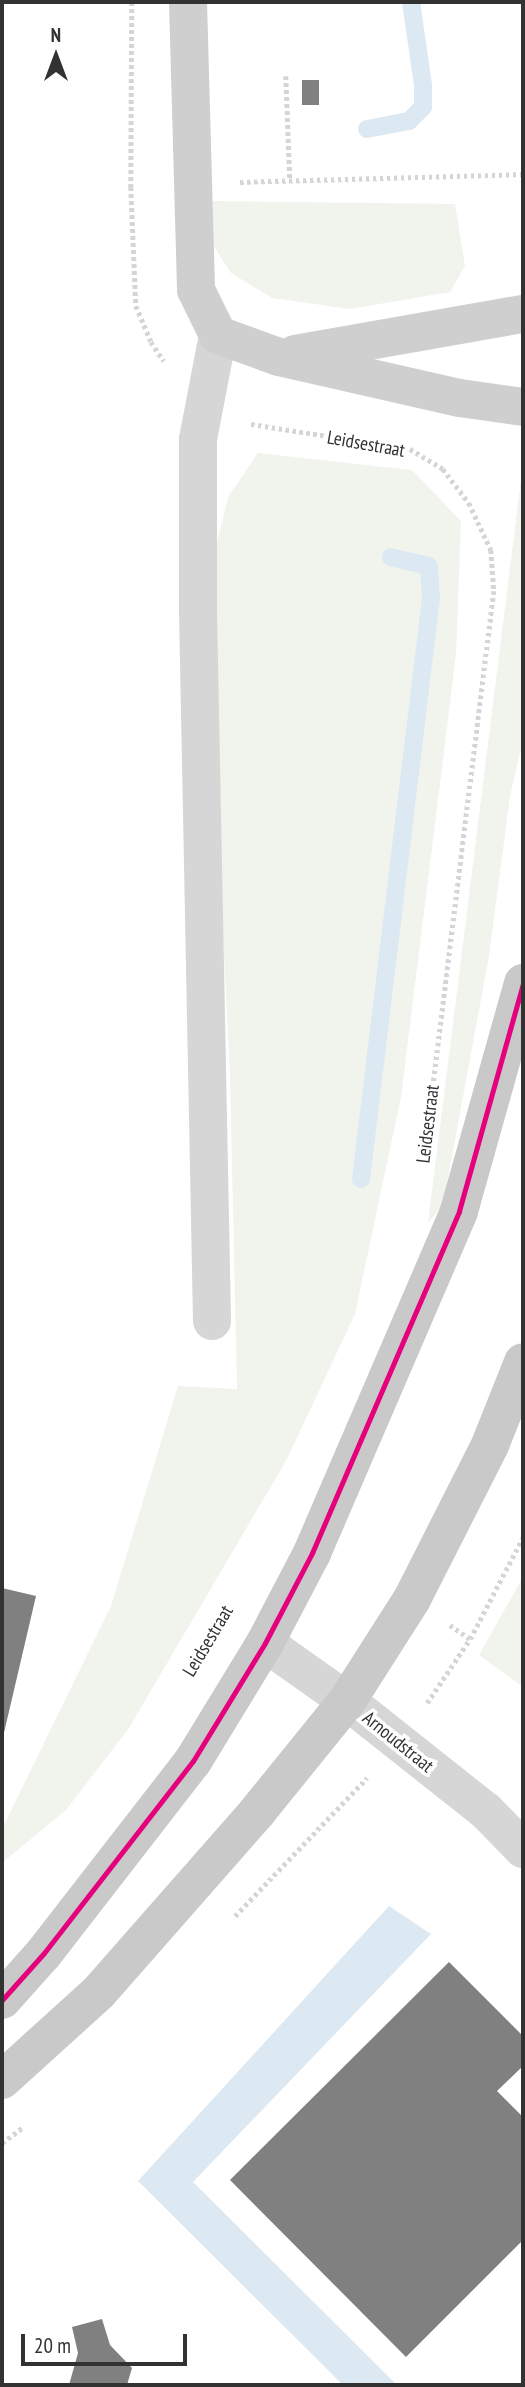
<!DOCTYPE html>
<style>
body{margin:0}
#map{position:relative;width:525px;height:2387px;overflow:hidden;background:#fff;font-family:"PT Sans Narrow",sans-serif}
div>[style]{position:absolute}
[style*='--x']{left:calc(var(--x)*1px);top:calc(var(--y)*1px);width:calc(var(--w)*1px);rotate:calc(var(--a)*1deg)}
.green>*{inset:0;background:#f0f4ed}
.water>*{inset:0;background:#dde9f2}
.stream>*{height:18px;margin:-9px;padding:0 9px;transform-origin:9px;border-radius:9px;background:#dde9f2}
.building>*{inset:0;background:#808080;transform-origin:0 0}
.path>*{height:4.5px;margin-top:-2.25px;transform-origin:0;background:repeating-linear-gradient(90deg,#d5d5d5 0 3.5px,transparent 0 7px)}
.street>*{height:38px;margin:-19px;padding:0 19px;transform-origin:19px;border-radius:19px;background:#d6d6d6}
.secondary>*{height:38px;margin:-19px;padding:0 19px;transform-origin:19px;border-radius:19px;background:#cfcfcf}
.primary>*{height:38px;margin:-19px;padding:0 19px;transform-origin:19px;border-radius:19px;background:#c9c9c9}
.bus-1>*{height:5px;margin:-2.5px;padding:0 2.5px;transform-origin:2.5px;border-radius:2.5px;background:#e5007d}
span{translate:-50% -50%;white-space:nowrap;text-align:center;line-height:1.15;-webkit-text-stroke:7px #fff;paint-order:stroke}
.street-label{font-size:19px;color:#323232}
.frame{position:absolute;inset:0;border:4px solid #323232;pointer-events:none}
.north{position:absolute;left:21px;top:21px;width:70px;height:70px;-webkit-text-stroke:5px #fff;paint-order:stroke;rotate:0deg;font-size:19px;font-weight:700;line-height:28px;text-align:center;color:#323232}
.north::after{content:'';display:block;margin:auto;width:24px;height:32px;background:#323232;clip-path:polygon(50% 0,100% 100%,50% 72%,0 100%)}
.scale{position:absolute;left:21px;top:2334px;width:166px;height:32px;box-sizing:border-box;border:4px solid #323232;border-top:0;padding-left:9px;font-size:21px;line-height:24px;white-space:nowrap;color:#323232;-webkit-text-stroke:5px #fff;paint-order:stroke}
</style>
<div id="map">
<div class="green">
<i style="clip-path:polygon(209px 201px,455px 204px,465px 266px,450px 292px,350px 309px,272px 298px,231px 273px,209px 239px)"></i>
<i style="clip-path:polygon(258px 453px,412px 470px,461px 521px,456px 655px,401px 1097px,355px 1314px,287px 1459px,129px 1728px,66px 1810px,2px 1863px,2px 1829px,111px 1606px,178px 1386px,237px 1389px,230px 1075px,206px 590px,228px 497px)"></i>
<i style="clip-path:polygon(523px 464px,523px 740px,510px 796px,489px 956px,443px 1205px,428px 1223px)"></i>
<i style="clip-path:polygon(523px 1577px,523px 1687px,479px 1655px)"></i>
</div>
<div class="water">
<i style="clip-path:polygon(389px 1906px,431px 1934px,193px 2182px,397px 2385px,343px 2385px,138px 2181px)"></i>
</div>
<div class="stream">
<i style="--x:367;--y:129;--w:43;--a:-10.8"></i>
<i style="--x:409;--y:121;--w:20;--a:-45"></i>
<i style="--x:423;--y:107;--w:22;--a:-90"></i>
<i style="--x:423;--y:85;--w:84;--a:-98.2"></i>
<i style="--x:361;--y:1179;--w:585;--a:-83.13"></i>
<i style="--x:431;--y:598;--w:32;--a:-94"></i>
<i style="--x:429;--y:566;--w:39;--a:-167"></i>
</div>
<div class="building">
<i style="left:302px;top:80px;width:17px;height:25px"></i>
<i style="clip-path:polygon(2px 1588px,36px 1596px,3px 1737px,2px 1737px)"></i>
<i style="clip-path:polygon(449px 1962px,523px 2036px,523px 2066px,497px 2091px,523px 2117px,523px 2240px,406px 2357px,230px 2180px)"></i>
<i style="clip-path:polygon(102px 2319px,110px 2345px,132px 2368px,127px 2385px,69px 2385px,78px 2353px,72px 2327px)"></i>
</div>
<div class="path">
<i style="--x:132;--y:2;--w:185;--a:90.3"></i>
<i style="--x:131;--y:187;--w:119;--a:87.6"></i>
<i style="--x:136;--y:306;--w:39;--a:67"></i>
<i style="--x:151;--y:342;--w:23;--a:56"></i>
<i style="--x:286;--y:76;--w:105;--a:87.8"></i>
<i style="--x:240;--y:182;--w:283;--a:-1.6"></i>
<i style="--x:251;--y:424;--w:161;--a:8.9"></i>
<i style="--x:410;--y:449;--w:39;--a:31"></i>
<i style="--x:443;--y:469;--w:43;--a:52.6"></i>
<i style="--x:469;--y:503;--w:52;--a:64.9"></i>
<i style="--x:491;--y:550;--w:41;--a:85.8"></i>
<i style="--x:494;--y:591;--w:541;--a:97.01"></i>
<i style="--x:450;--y:1625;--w:24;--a:35"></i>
<i style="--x:427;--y:1703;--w:77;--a:-56.1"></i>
<i style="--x:470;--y:1639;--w:115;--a:-62.5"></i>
<i style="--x:235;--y:1916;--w:191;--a:-46.3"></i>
<i style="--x:2;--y:2143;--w:26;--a:-37"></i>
</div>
<div class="street">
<i style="--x:212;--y:1321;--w:711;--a:-91.13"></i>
<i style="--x:198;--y:610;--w:171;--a:-90"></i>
<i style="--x:198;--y:439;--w:106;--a:-79.1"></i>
<i style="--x:265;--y:1643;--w:100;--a:35.3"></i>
<i style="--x:347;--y:1701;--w:177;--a:38.4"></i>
<i style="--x:486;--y:1811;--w:53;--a:45.8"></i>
</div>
<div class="secondary">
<i style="--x:188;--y:2;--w:288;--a:88.4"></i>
<i style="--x:196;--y:290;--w:50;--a:63.9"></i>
<i style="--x:218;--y:335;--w:65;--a:19.8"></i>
<i style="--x:279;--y:357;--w:186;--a:12.8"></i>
<i style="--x:460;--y:398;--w:64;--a:8.1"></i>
<i style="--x:295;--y:354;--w:231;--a:-10"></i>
</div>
<div class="primary">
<i style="--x:2;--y:2000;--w:63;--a:-48.2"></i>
<i style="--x:44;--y:1953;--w:243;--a:-52.2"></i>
<i style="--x:193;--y:1761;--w:138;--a:-58.6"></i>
<i style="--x:265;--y:1643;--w:102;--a:-62.4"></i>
<i style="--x:312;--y:1553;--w:372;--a:-66.7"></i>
<i style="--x:459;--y:1211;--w:237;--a:-74.3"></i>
<i style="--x:2;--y:2080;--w:131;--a:-42.2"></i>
<i style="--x:99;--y:1992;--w:240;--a:-48.7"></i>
<i style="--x:257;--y:1812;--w:143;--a:-51"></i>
<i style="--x:347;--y:1701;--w:121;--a:-57.5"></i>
<i style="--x:412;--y:1599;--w:173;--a:-63.1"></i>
<i style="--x:490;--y:1445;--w:89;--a:-68.3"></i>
</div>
<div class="bus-1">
<i style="--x:2;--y:2000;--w:63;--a:-48.2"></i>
<i style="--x:44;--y:1953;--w:243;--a:-52.2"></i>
<i style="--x:193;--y:1761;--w:138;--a:-58.6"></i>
<i style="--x:265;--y:1643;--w:102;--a:-62.4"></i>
<i style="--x:312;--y:1553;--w:372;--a:-66.7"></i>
<i style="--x:459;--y:1211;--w:237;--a:-74.3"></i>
</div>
<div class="street-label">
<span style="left:366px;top:444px;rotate:10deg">Leidsestraat</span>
<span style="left:428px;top:1124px;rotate:-83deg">Leidsestraat</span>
<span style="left:208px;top:1641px;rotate:-59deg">Leidsestraat</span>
<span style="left:398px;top:1742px;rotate:39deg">Arnoudstraat</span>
</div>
<div class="frame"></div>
<div class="north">N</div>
<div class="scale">20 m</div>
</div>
